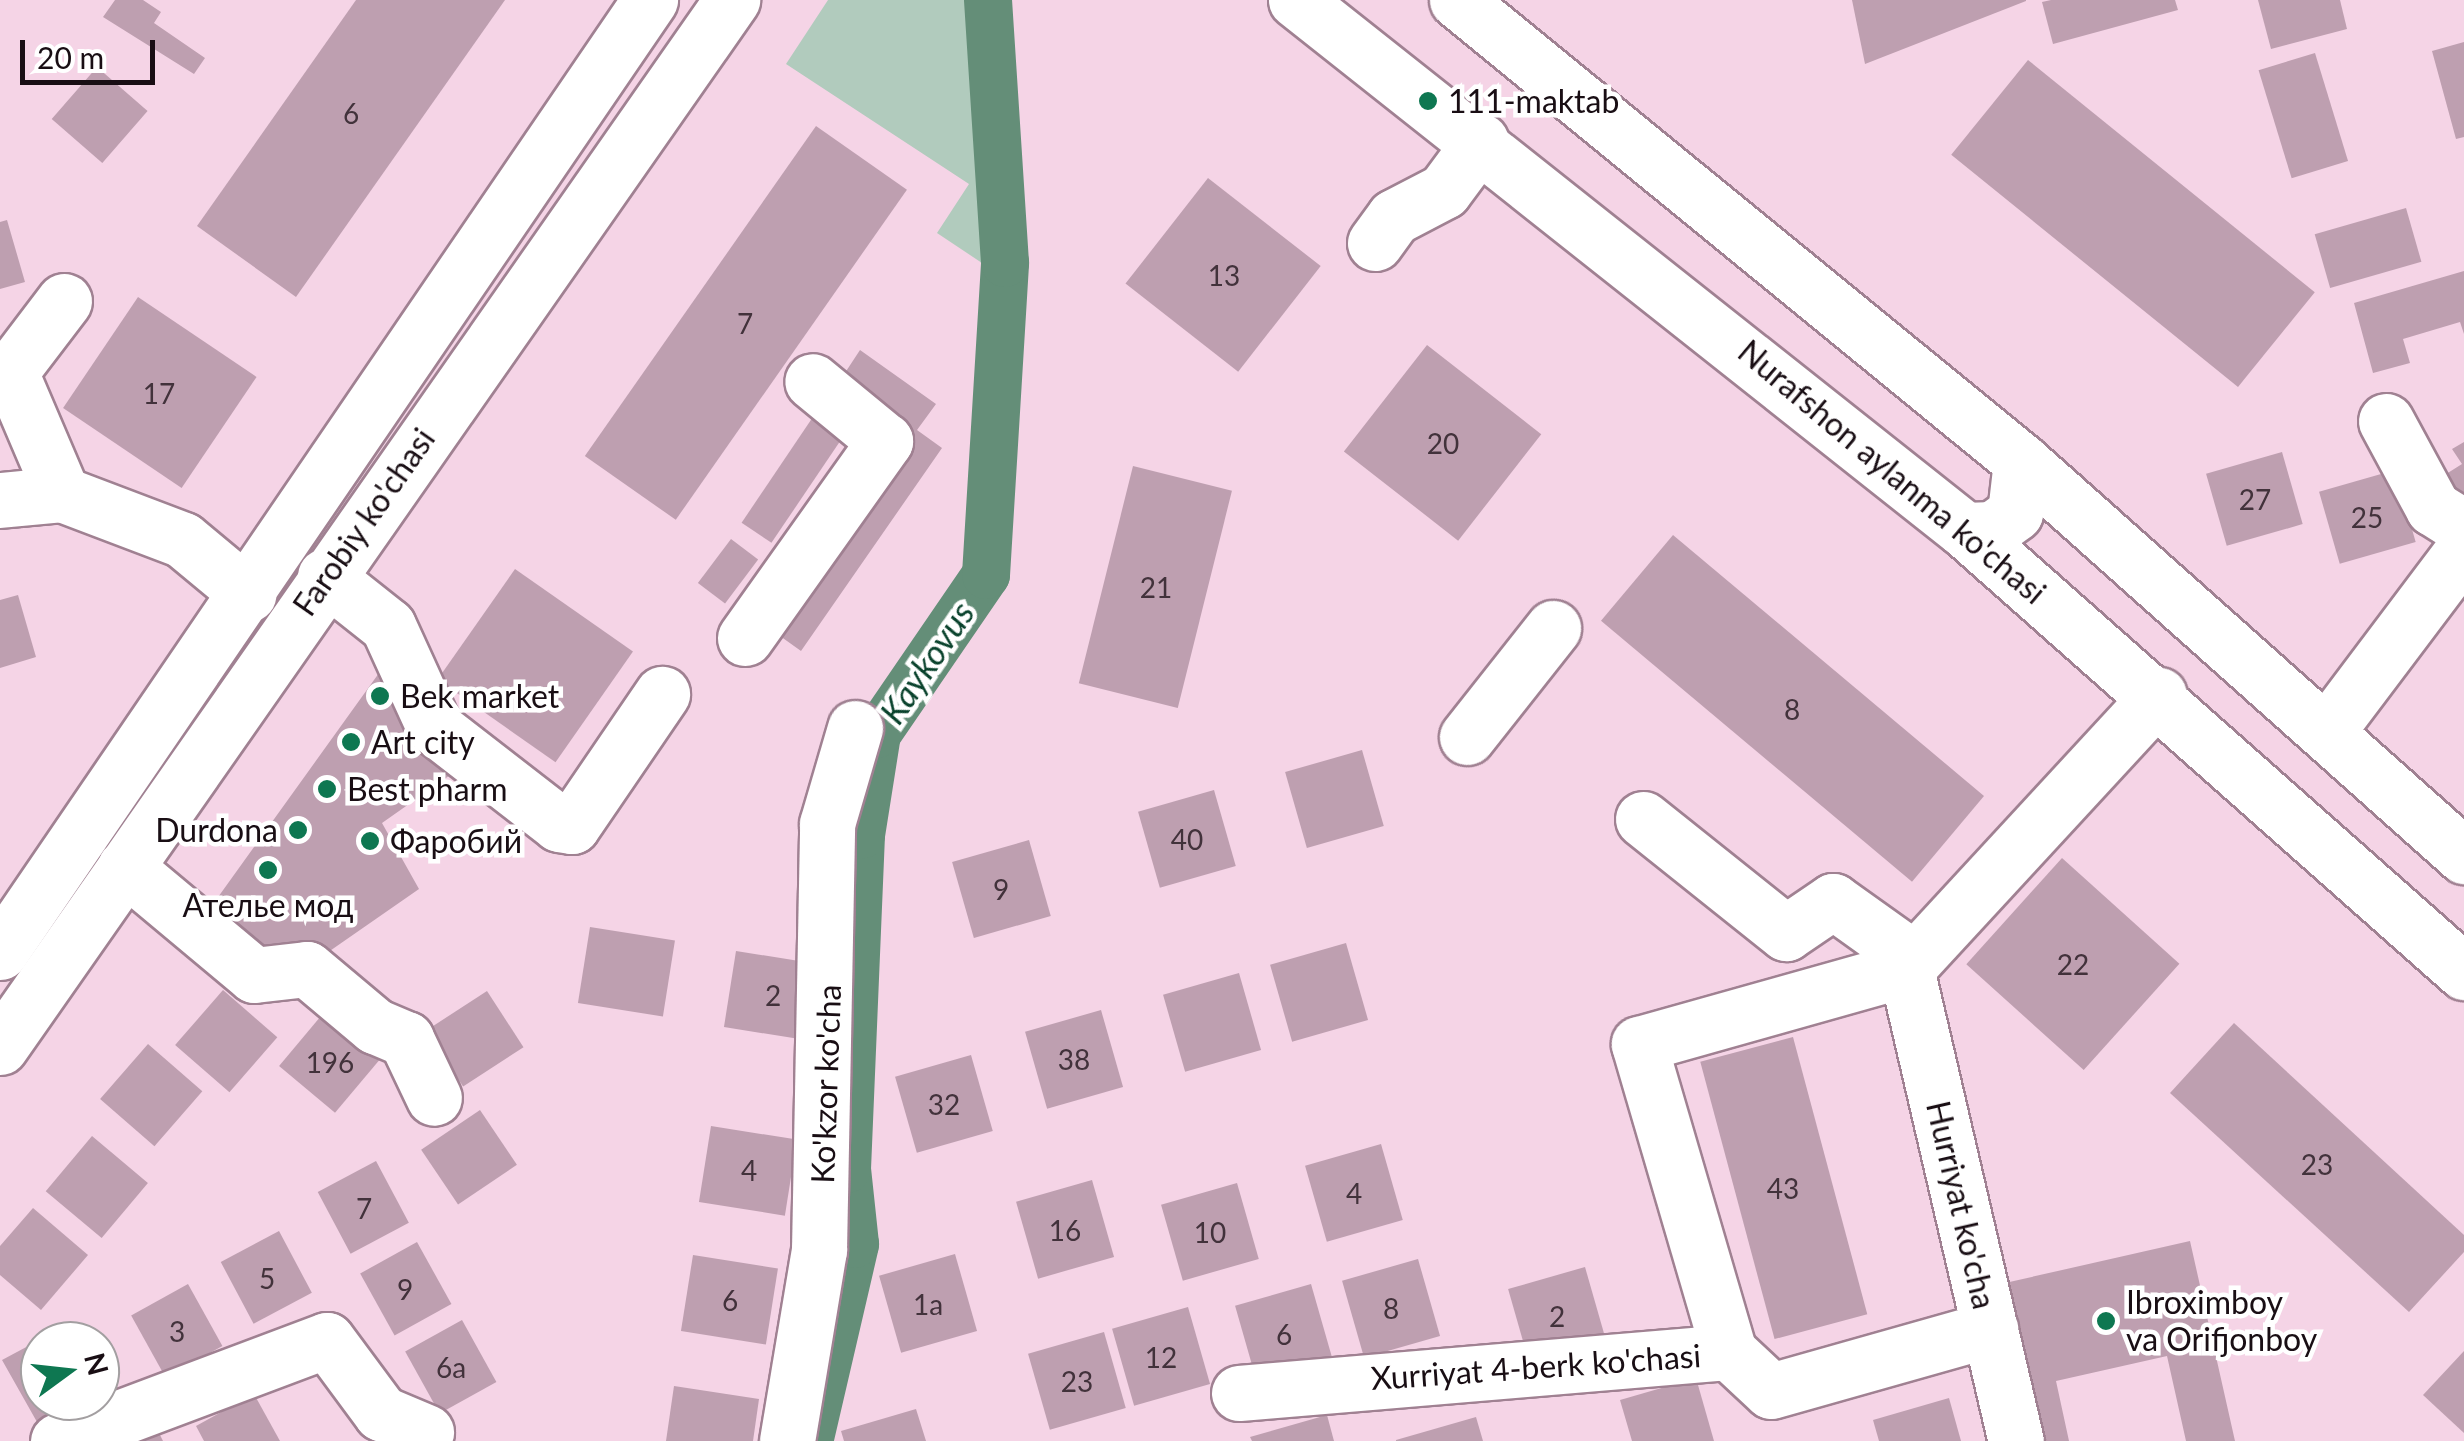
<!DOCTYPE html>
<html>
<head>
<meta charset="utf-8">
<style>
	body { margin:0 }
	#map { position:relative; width:2464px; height:1441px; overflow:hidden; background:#f5d4e6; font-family:Lato,sans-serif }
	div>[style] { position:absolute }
	.green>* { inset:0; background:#b1cbbd }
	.canal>* { height:48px; margin:-24px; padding:0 24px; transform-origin:24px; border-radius:24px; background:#648e78 }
	.building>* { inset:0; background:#be9fb0; transform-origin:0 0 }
	.roads { filter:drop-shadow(2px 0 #a08192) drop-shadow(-2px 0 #a08192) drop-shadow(0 2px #a08192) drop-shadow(0 -2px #a08192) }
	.minor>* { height:55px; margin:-27.5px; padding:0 27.5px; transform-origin:27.5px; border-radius:27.5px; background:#fff }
	.major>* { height:55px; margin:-27.5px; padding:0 27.5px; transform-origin:27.5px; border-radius:27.5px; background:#fff }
	.dots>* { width:28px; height:28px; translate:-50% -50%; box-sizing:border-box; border:5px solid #fff; border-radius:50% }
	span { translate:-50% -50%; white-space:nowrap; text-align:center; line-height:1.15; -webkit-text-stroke:9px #fff; paint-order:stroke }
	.number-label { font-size:28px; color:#42323b }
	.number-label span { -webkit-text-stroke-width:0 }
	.poi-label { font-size:32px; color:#190e14 }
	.left { translate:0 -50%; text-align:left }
	.right { translate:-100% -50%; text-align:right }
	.street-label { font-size:32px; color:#190e14 }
	.water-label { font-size:35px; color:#09422c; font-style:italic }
	.north { position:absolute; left:20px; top:1321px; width:100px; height:100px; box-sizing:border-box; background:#fff; border:2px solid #a39fa1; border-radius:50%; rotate:75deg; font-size:28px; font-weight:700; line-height:40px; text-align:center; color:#190e14 }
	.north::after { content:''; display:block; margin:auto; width:35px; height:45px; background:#0e7751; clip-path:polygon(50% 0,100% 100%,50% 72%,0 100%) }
	.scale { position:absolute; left:20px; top:40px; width:135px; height:45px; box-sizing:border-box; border:5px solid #190e14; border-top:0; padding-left:12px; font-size:30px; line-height:35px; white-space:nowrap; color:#190e14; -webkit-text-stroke:8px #fff; paint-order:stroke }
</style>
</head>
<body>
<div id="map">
	<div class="green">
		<div style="clip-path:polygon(828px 0,970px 0,985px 265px,937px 233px,969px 184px,786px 64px)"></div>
	</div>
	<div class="canal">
		<div style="left:810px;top:1438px;width:199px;rotate:-76.9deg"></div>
		<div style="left:855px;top:1244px;width:75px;rotate:-96.1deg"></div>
		<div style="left:847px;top:1169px;width:334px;rotate:-87.6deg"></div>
		<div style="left:861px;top:835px;width:102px;rotate:-81deg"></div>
		<div style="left:877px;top:734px;width:193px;rotate:-55.6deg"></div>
		<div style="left:986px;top:575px;width:313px;rotate:-86.5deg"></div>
		<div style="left:1005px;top:263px;width:264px;rotate:-93.7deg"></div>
	</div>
	<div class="building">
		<div style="clip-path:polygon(115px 0,143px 0,161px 12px,154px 23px,205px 58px,194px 74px,103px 17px)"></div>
		<div style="clip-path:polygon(356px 0,505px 0,296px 297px,197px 226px)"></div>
		<div style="clip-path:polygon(1852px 0,2026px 0,2026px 1px,1865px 64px)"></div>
		<div style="clip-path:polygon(2051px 0,2175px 0,2178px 10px,2053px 44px,2042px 2px)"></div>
		<div style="clip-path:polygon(2258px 0,2340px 0,2347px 29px,2271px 49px)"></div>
		<div style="clip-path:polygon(2464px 42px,2464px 137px,2456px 139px,2432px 51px)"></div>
		<div style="left:2315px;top:53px;width:113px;height:59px;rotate:73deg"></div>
		<div style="left:2028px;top:60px;width:369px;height:122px;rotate:39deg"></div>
		<div style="left:97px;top:67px;width:67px;height:69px;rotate:41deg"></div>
		<div style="left:816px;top:126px;width:111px;height:403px;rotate:35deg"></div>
		<div style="left:1208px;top:178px;width:143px;height:134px;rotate:38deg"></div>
		<div style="left:2406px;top:208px;width:56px;height:95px;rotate:74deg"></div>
		<div style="clip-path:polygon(7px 220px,25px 282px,0 289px,0 222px)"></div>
		<div style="clip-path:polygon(2464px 271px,2464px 334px,2460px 322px,2403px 339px,2410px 363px,2373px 373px,2354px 303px)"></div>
		<div style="left:138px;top:297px;width:143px;height:134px;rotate:34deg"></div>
		<div style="left:1427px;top:345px;width:145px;height:135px;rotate:38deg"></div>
		<div style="clip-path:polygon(860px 350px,936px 404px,917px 430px,942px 448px,801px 651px,773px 631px,911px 433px,839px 382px)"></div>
		<div style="left:821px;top:405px;width:36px;height:142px;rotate:34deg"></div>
		<div style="clip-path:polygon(2464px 442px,2464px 495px,2424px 488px,2462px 464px,2452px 449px)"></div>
		<div style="left:2282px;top:452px;width:75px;height:79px;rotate:74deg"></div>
		<div style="left:1133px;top:466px;width:102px;height:224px;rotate:14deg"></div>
		<div style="left:2395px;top:470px;width:75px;height:79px;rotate:74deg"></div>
		<div style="left:1673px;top:535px;width:406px;height:112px;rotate:40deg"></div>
		<div style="left:731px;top:539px;width:34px;height:55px;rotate:37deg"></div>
		<div style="left:515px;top:569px;width:144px;height:135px;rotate:35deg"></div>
		<div style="clip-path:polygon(18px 595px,36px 657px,0 668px,0 600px)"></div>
		<div style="clip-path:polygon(379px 673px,453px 773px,382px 823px,419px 889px,324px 955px,254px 965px,198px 925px)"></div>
		<div style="left:1362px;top:750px;width:79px;height:80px;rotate:74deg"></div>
		<div style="left:1214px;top:790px;width:79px;height:79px;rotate:74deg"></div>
		<div style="left:1029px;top:840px;width:79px;height:80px;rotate:74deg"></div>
		<div style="left:2062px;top:858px;width:158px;height:143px;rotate:42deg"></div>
		<div style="left:590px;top:927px;width:86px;height:77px;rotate:9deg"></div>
		<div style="left:1346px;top:943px;width:80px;height:79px;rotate:74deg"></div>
		<div style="left:736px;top:951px;width:86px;height:77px;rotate:9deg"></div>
		<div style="left:1239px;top:973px;width:80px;height:79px;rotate:74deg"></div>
		<div style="left:223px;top:990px;width:72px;height:73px;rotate:41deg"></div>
		<div style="left:487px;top:991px;width:67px;height:72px;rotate:57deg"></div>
		<div style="left:326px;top:1010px;width:73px;height:73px;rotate:40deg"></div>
		<div style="left:1101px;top:1010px;width:80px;height:79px;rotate:74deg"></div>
		<div style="clip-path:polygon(2234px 1023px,2464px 1235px,2464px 1252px,2409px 1312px,2170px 1093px)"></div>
		<div style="left:1793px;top:1037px;width:287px;height:96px;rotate:75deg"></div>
		<div style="left:148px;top:1044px;width:72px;height:73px;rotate:41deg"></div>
		<div style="left:971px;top:1055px;width:79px;height:79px;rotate:74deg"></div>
		<div style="left:480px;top:1110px;width:66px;height:71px;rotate:56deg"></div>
		<div style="left:711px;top:1126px;width:87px;height:77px;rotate:9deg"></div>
		<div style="left:92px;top:1136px;width:73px;height:72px;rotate:40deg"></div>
		<div style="left:1381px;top:1144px;width:79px;height:79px;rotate:74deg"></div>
		<div style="left:376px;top:1161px;width:70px;height:66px;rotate:62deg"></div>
		<div style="left:1092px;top:1180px;width:80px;height:79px;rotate:74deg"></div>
		<div style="left:1237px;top:1183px;width:79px;height:79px;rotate:74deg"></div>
		<div style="clip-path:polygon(33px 1208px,88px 1255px,41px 1310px,0 1275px,0 1246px)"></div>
		<div style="left:279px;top:1231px;width:70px;height:66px;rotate:62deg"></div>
		<div style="clip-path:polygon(2190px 1241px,2235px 1441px,2186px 1441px,2167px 1356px,2056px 1381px,2069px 1441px,2031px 1441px,1996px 1285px)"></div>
		<div style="left:417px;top:1242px;width:71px;height:65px;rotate:61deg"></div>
		<div style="left:955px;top:1254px;width:80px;height:79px;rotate:74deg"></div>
		<div style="left:693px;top:1255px;width:86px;height:77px;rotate:9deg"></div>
		<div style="left:1418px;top:1259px;width:80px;height:79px;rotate:74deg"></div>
		<div style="left:1585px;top:1267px;width:79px;height:80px;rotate:74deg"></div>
		<div style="left:188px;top:1284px;width:71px;height:65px;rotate:61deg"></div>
		<div style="left:1311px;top:1284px;width:80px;height:79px;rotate:74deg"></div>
		<div style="left:1188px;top:1307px;width:80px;height:79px;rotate:74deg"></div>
		<div style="left:462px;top:1320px;width:71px;height:65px;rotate:61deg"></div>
		<div style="clip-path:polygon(60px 1329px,67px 1341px,40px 1341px,40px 1401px,75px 1401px,37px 1422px,2px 1360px)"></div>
		<div style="left:1104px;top:1332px;width:79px;height:79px;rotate:74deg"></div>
		<div style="clip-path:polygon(2464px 1351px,2464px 1433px,2423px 1395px)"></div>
		<div style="clip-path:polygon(1696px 1378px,1714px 1441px,1632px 1441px,1620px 1400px)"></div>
		<div style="clip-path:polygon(674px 1386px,759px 1399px,753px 1441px,666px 1441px)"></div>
		<div style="clip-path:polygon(254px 1394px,280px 1441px,204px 1441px,196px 1426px)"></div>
		<div style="clip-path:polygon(1949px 1398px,1961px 1441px,1879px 1441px,1873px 1420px)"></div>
		<div style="clip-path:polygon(916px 1409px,926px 1441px,844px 1441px,841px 1431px)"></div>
		<div style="clip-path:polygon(1327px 1415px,1334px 1441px,1252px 1441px,1250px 1437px)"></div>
		<div style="clip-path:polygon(1476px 1417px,1483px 1441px,1396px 1441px,1396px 1440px)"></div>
		<div style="clip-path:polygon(153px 1421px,163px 1441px,117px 1441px)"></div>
	</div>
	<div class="roads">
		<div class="minor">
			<div style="left:1375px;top:243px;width:32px;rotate:-54deg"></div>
			<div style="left:1394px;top:217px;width:56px;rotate:-27.5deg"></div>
			<div style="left:1444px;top:191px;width:62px;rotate:-53.5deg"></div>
			<div style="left:64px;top:301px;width:89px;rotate:127.3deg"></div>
			<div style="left:10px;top:372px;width:133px;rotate:66.9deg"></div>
			<div style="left:62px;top:494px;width:129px;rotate:20.8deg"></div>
			<div style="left:183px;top:540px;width:85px;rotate:39.7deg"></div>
			<div style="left:2386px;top:421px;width:99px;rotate:61.6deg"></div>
			<div style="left:2433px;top:508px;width:36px;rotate:32deg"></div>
			<div style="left:0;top:500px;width:62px;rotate:-5.5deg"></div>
			<div style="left:325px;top:576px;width:80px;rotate:38.4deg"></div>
			<div style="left:388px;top:626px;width:111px;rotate:65.5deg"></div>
			<div style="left:434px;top:727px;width:158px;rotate:37.8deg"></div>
			<div style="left:559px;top:824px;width:13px;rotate:9deg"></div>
			<div style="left:572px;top:826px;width:160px;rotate:-55.7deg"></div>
			<div style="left:745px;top:638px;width:242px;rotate:-54.6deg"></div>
			<div style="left:885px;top:441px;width:94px;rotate:-140.6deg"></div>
			<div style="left:2327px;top:731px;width:228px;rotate:-53deg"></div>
			<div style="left:1467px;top:737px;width:139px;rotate:-51.7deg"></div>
			<div style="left:1643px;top:819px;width:183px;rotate:38.6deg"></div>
			<div style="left:1786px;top:933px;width:57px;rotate:-34.2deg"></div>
			<div style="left:1833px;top:901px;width:100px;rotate:35.6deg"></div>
			<div style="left:125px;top:867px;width:168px;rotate:39.9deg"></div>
			<div style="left:254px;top:975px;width:53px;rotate:-6.5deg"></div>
			<div style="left:307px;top:969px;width:89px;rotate:40deg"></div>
			<div style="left:375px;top:1026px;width:34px;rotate:23deg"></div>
			<div style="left:406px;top:1039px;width:65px;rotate:64.6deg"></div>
			<div style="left:1906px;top:969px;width:485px;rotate:76.9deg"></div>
			<div style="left:1906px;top:969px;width:373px;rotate:-47.3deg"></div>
			<div style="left:1729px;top:1352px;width:321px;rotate:-106.3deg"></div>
			<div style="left:1639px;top:1044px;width:277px;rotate:-15.7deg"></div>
			<div style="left:1239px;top:1393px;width:492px;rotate:-4.8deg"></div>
			<div style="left:1729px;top:1352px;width:57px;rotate:42.9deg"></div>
			<div style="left:1771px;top:1391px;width:228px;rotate:-15.8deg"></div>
			<div style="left:58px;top:1441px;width:287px;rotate:-20.6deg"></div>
			<div style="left:327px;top:1340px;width:91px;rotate:53.5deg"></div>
			<div style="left:381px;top:1413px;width:49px;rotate:22.9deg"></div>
			<div style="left:787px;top:1441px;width:194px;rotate:-80.5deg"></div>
			<div style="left:819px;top:1250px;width:426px;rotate:-88.9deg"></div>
			<div style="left:827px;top:824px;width:100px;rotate:-73.7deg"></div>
		</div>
		<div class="major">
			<div style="left:1296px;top:0;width:853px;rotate:38.39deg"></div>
			<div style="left:1965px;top:530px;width:667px;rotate:41.53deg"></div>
			<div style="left:1457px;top:0;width:728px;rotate:39.26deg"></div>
			<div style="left:2021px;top:461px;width:594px;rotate:41.72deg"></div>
			<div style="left:1965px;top:530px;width:28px;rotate:-2deg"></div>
			<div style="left:1993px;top:529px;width:27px;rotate:-36deg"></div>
			<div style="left:2015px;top:513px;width:52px;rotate:-83.4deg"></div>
			<div style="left:0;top:952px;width:1153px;rotate:-55.68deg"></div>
			<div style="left:0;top:1047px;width:1278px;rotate:-55.04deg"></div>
		</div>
	</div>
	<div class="dots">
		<div style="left:1428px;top:101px;background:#0e7751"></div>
		<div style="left:380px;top:696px;background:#0e7751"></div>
		<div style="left:351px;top:742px;background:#0e7751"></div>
		<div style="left:327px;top:789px;background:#0e7751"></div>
		<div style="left:298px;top:830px;background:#0e7751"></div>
		<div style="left:370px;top:841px;background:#0e7751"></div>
		<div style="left:268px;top:870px;background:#0e7751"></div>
		<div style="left:2106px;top:1321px;background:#0e7751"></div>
	</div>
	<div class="number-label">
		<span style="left:351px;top:113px">6</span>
		<span style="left:1224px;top:275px">13</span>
		<span style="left:745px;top:323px">7</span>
		<span style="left:159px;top:393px">17</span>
		<span style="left:1443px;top:443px">20</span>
		<span style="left:2255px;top:499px">27</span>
		<span style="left:2367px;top:517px">25</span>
		<span style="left:1156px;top:587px">21</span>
		<span style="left:1792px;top:709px">8</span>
		<span style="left:1187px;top:839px">40</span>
		<span style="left:1001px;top:889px">9</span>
		<span style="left:2073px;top:964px">22</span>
		<span style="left:773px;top:995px">2</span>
		<span style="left:1074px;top:1059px">38</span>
		<span style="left:330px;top:1062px">196</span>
		<span style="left:944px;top:1104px">32</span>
		<span style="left:2317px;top:1164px">23</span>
		<span style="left:749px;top:1170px">4</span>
		<span style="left:1783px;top:1188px">43</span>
		<span style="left:1354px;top:1193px">4</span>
		<span style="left:364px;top:1208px">7</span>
		<span style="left:1065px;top:1230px">16</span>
		<span style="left:1210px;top:1232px">10</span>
		<span style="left:267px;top:1278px">5</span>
		<span style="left:405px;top:1289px">9</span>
		<span style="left:730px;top:1300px">6</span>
		<span style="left:928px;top:1304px">1а</span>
		<span style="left:1391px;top:1308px">8</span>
		<span style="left:1557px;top:1316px">2</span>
		<span style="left:177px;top:1331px">3</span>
		<span style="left:1284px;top:1334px">6</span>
		<span style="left:1161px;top:1357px">12</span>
		<span style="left:451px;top:1367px">6a</span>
		<span style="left:1077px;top:1381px">23</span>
	</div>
	<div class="poi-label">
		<span class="left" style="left:1448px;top:101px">111-maktab</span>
		<span class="left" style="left:400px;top:696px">Bek market</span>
		<span class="left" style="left:371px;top:742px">Art city</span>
		<span class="left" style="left:347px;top:789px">Best pharm</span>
		<span class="right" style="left:278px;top:830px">Durdona</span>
		<span class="left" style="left:390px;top:841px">Фаробий</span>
		<span style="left:268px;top:905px">Ателье мод</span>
		<span class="left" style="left:2126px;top:1321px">Ibroximboy<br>va Orifjonboy</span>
	</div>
	<div class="street-label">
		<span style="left:1892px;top:472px;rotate:40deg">Nurafshon aylanma ko'chasi</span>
		<span style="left:364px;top:522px;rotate:-55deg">Farobiy ko'chasi</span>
		<span style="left:826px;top:1084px;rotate:-88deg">Ko'kzor ko'cha</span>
		<span style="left:1961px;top:1205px;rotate:77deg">Hurriyat ko'cha</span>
		<span style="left:1536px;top:1367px;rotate:-4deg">Xurriyat 4-berk ko'chasi</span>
	</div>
	<div class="water-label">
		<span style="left:926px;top:662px;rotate:-56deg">Kaykovus</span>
	</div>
	<div class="north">N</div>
	<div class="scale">20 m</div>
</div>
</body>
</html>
